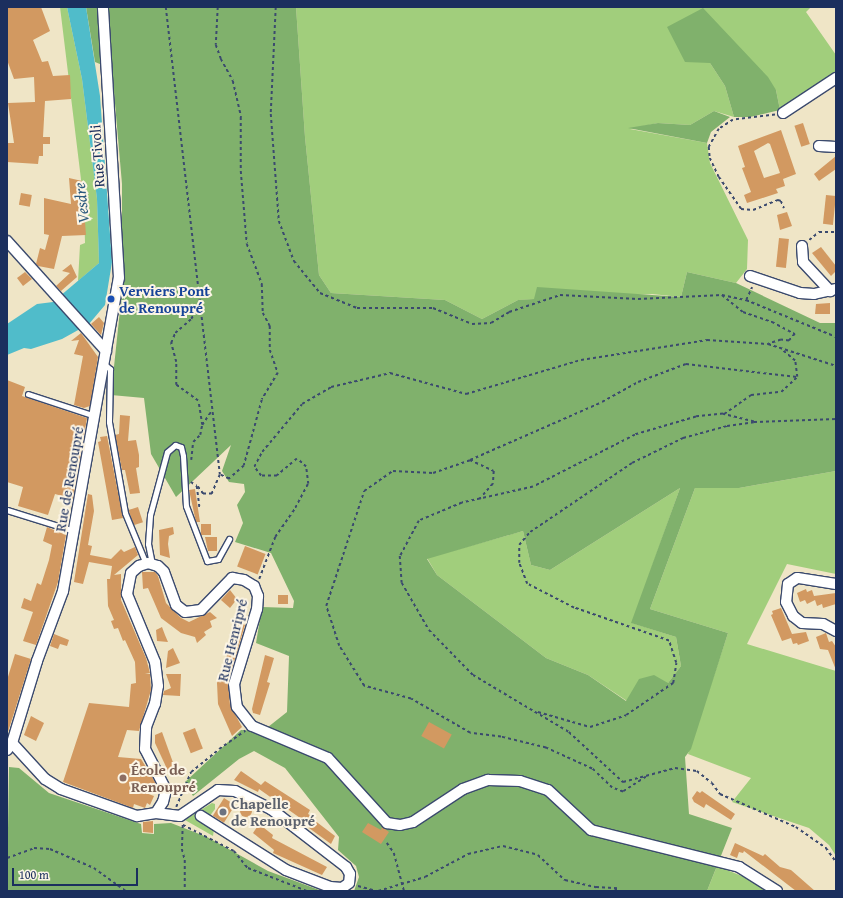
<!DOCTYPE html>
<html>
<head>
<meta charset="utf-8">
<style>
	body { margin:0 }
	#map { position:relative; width:843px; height:898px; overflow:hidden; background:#efe5c6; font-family:"Gentium Book Plus",serif }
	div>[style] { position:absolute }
	.green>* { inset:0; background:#a1ce7c }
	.forest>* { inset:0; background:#80b16c }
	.water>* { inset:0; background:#50bcca }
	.building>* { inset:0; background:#d29961; transform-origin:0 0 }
	.round { border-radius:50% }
	.path>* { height:1.5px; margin-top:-0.75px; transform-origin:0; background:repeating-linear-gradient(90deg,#3b4a6e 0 3px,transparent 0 6px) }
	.roads { filter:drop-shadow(1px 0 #3b4a6e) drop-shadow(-1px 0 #3b4a6e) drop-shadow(0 1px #3b4a6e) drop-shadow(0 -1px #3b4a6e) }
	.service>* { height:5px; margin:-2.5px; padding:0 2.5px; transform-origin:2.5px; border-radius:2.5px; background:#fff }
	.minor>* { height:10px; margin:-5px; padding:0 5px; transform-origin:5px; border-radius:5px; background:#fff }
	.dots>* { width:11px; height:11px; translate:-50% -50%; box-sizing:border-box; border:2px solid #fcf5e5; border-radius:50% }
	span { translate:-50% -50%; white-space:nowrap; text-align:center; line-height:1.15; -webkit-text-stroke:4px #fcf5e5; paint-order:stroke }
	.street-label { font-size:15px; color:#1b2f5e }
	.transit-label { font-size:15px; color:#164399; font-weight:700 }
	.left { translate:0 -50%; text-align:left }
	.education-label { font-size:15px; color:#785e54; font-weight:700 }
	.worship-label { font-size:15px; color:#5b616d; font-weight:700 }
	.water-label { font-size:16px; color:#2b597e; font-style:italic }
	.frame { position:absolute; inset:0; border:8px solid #1b2f5e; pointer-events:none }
	.scale { position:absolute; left:12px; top:868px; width:126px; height:18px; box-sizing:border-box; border:2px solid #1b2f5e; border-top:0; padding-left:5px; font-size:12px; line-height:14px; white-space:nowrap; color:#1b2f5e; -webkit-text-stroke:3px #fcf5e5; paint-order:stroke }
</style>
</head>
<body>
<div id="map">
	<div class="green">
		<div style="clip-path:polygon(60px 7px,67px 7px,82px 79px,97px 199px,99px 263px,78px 281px,80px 245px,85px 243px,84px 204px)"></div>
		<div style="clip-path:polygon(296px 7px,811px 7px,806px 12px,836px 55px,836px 75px,787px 108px,780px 110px,776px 90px,710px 63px,725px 86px,734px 117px,714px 111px,690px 125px,658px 123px,630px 129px,707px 143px,710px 163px,748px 240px,747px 269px,736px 283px,687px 272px,681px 297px,652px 294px,518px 300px,482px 319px,445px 300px,331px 293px,319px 275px,305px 137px)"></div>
		<div style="clip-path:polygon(836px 471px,836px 574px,787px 564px,747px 644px,836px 671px,836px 856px,829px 845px,809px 828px,732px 802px,751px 778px,688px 754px,728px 633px,650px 609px,695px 488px,739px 488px)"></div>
		<div style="clip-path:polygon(680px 488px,632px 623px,676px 637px,681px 666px,668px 683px,627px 701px,588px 675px,546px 658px,437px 575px,427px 558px,523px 531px,531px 565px,550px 570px)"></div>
		<div style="clip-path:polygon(212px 803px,215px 804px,215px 809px,209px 817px,214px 829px,213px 836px,185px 820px)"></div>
		<div style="clip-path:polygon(717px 866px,754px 881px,767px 891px,707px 891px)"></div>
	</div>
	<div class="forest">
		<div style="clip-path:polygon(evenodd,86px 7px,296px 7px,305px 137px,319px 275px,331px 293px,445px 300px,482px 319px,518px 300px,534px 299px,537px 287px,681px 297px,687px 272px,736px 283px,820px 323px,836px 323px,836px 471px,739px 488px,695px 488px,650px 609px,728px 633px,691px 749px,685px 757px,689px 814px,732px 828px,707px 891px,354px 891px,359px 877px,356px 866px,338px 850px,339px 837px,285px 768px,254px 751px,239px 759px,193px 796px,185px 782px,241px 730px,263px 731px,287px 712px,289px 656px,256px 643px,262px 607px,293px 608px,294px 601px,271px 553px,235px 542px,243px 523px,237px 505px,245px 492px,244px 484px,229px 482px,222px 471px,231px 445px,176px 497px,151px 454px,144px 398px,111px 395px,122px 291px,122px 184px,112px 69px,95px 62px,86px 7px,680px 488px,631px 623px,676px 637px,681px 666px,668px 683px,654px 675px,639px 679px,626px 701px,588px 675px,546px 658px,437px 575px,427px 559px,523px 531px,531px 565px,550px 570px,680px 488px)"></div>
		<div style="clip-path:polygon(703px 8px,768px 77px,776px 90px,780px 110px,750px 117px,734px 117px,725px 86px,710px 63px,685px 62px,667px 27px)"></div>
		<div style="clip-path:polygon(714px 111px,730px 117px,711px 132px,707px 143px,628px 128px,658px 123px,690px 125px)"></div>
		<div style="clip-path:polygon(9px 767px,19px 768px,49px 793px,141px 824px,142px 833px,154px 834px,154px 824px,171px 823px,207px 837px,268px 871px,322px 891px,7px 891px)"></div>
	</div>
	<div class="water">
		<div style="clip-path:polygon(67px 7px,86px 7px,100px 96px,112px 262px,105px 305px,89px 324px,62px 339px,31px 349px,24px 348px,7px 355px,7px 324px,37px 304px,53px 302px,99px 263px,97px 199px,82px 79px)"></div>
	</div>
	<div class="building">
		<div style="clip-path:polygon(7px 7px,41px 7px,50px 31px,33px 40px,42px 62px,48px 61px,53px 76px,70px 75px,71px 99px,45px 101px,43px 137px,50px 137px,50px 144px,43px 144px,43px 156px,39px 156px,38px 164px,7px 162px,7px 143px,14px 143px,8px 103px,35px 102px,34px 77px,14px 79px,7px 60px)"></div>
		<div style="left:803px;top:123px;width:22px;height:9px;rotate:72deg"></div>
		<div style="clip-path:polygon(evenodd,781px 130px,796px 174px,783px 179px,785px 186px,776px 189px,778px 193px,747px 203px,744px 195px,751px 192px,742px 168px,745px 167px,738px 146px,781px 130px,768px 143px,770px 144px,780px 173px,764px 178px,754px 151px,768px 143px)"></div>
		<div style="clip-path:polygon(836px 156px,836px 169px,819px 181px,814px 174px)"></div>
		<div style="clip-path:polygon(69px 178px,82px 181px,86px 235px,62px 236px,54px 269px,38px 266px,36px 264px,40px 248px,45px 250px,49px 235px,44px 234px,44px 198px,71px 204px)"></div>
		<div style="left:21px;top:193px;width:11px;height:12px;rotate:10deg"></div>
		<div style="left:826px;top:195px;width:10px;height:29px;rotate:6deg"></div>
		<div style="clip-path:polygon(787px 212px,792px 226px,780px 230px,777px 215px)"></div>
		<div style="left:779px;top:238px;width:10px;height:29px;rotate:6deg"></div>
		<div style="clip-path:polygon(821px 247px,836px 266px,836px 271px,831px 276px,812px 253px)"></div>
		<div style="clip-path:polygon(71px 264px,77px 277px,61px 291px,56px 286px,70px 273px,62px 271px)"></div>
		<div style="clip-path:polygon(25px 272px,32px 279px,23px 286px,17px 278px)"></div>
		<div style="clip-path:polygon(830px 303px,830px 314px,815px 314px,816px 304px)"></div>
		<div style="clip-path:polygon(99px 317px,104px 323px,101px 335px,91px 324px)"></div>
		<div style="clip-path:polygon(81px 333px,98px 357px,90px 406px,84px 408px,74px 405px,83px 356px,74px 354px,79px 340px,71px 341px)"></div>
		<div style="clip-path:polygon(7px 380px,25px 387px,22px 396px,87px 418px,73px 499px,55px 494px,48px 515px,18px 506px,23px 487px,7px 482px)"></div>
		<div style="clip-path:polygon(120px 415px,130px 416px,128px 441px,136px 440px,139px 455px,139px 467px,136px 468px,140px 493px,130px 494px,125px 470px,122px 470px,115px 435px,119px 434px)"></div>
		<div style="clip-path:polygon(107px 436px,123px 518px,112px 520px,98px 442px,101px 441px,100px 437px)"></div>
		<div style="clip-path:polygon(195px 489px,200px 522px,196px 522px,189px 490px)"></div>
		<div style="clip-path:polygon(88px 494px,92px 495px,94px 511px,88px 545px,92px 546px,90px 555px,111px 559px,121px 549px,124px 552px,135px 547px,138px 555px,114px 575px,121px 574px,121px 600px,146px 658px,150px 673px,145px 674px,150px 674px,151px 690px,139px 731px,127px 730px,118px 757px,141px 759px,151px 775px,156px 784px,143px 792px,154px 796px,150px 805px,147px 803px,145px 808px,134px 804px,133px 808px,63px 782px,89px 703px,129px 707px,131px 684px,136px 683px,135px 662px,125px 640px,123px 641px,118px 628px,114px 629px,111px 621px,114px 620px,108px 606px,107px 579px,110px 579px,112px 566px,89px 562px,83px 584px,74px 582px)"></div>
		<div style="left:138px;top:507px;width:16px;height:10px;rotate:72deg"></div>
		<div style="left:201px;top:524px;width:10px;height:11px"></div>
		<div style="clip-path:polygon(47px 527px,66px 535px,58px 582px,36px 645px,23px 641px,33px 612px,21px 608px,24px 598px,31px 601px,37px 583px,41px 585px,49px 560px,52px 545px,43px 541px)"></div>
		<div style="clip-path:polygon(173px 527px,174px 534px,169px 536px,168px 544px,170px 558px,160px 555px,159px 530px)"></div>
		<div style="clip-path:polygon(205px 537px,217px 537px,217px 551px,208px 551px)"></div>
		<div style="left:245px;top:546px;width:22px;height:22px;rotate:21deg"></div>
		<div style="clip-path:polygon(142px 572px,155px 572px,158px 576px,166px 603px,181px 618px,189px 622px,210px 612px,217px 618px,210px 621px,212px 627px,204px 632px,206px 635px,197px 643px,195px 637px,181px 633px,161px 618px,148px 588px,143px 589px)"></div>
		<div style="clip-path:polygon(806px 589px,807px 592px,812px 590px,814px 596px,836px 593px,836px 604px,823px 608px,822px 604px,817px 606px,815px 600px,807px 604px,805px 600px,800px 602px,797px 593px)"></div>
		<div style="clip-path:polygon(230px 590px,237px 599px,230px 608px,221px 600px)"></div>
		<div style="left:278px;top:595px;width:10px;height:9px"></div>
		<div style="clip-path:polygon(781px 608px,792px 634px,806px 632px,809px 641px,798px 645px,797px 643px,793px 644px,791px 638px,782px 641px,771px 615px,773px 614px,772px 611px)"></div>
		<div style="clip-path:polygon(235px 621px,245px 625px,228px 682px,230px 705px,242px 727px,232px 736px,218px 704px,217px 683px,236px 630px,232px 629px)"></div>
		<div style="clip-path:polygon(162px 627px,165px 635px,168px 642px,157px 641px,156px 630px)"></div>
		<div style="clip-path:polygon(826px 633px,829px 642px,832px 641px,836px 647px,836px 670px,828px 650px,820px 649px,816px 637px)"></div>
		<div style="clip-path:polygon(54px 634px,69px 640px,67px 646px,60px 644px,58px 649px,50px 646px)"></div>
		<div style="clip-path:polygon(173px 648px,180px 663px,166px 668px,168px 651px)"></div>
		<div style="clip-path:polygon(15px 654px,31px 659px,8px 732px,7px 680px)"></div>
		<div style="clip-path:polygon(265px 655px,274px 658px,267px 682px,270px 683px,260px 715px,253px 713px,252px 709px)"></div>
		<div style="clip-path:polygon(166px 674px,181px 674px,180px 696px,163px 695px,164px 691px,171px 688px)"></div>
		<div style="clip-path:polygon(31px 716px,44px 723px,36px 741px,24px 735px)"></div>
		<div style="left:429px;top:722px;width:26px;height:16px;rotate:29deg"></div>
		<div style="left:195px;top:728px;width:22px;height:13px;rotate:69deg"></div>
		<div style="clip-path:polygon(162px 732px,175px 768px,168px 771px,155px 743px,155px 735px)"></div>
		<div style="clip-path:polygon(241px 771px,261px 785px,265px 781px,310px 810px,308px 814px,315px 818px,314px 820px,335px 836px,331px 844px,309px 828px,310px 826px,303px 820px,259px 789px,258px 792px,234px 780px)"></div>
		<div style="clip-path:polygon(697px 791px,700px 793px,702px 791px,735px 814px,731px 820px,706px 804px,704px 808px,694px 802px,692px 798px)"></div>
		<div style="left:224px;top:798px;width:13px;height:21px;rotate:32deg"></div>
		<div class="round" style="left:240px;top:805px;width:12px;height:12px"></div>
		<div style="clip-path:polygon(153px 821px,153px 833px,143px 832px,143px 822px)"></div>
		<div style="clip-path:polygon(368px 823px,381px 830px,382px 827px,389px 832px,381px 844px,362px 832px)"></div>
		<div style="clip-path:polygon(259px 824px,273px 835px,272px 838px,327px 867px,322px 875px,273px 853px,274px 850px,253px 833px)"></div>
		<div style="clip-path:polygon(735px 843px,763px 856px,765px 854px,780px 867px,791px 870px,815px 891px,796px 891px,744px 851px,743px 853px,739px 852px,737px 858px,730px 855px)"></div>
	</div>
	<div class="path">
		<div style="left:166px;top:7px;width:471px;rotate:83.4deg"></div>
		<div style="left:220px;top:475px;width:21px;rotate:113deg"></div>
		<div style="left:212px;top:494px;width:9px;rotate:180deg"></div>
		<div style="left:203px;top:494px;width:10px;rotate:-127deg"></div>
		<div style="left:218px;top:7px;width:38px;rotate:93deg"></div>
		<div style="left:216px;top:45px;width:15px;rotate:70deg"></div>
		<div style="left:221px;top:59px;width:25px;rotate:61deg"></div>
		<div style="left:233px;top:81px;width:37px;rotate:77deg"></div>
		<div style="left:241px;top:117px;width:54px;rotate:90deg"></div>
		<div style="left:241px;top:171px;width:73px;rotate:85.3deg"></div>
		<div style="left:247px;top:244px;width:43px;rotate:69.4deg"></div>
		<div style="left:262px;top:284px;width:29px;rotate:88deg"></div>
		<div style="left:263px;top:313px;width:15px;rotate:62deg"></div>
		<div style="left:270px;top:326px;width:24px;rotate:90deg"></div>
		<div style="left:270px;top:350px;width:24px;rotate:71deg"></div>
		<div style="left:278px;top:373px;width:31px;rotate:121deg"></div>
		<div style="left:262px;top:400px;width:68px;rotate:105.3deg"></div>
		<div style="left:244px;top:466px;width:20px;rotate:139deg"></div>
		<div style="left:229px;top:479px;width:10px;rotate:-156deg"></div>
		<div style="left:276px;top:7px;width:107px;rotate:92.7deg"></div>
		<div style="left:271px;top:114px;width:107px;rotate:85.7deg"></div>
		<div style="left:279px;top:221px;width:43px;rotate:69.4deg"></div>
		<div style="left:294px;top:261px;width:41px;rotate:50.9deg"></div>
		<div style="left:320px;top:293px;width:40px;rotate:22deg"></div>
		<div style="left:357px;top:308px;width:76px"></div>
		<div style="left:433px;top:308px;width:42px;rotate:22.3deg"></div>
		<div style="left:472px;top:324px;width:19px;rotate:-3deg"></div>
		<div style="left:491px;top:323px;width:21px;rotate:-31deg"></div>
		<div style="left:509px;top:312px;width:54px;rotate:-18.4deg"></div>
		<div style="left:560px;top:295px;width:78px;rotate:2.9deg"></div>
		<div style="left:638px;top:299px;width:84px;rotate:-2.7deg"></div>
		<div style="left:722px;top:295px;width:25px;rotate:12deg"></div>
		<div style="left:746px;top:300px;width:97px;rotate:22.3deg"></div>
		<div style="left:775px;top:115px;width:42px;rotate:173.2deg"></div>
		<div style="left:733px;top:120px;width:17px;rotate:147deg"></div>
		<div style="left:719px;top:129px;width:21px;rotate:119deg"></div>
		<div style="left:709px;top:147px;width:11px;rotate:85deg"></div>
		<div style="left:710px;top:158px;width:21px;rotate:65deg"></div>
		<div style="left:719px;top:177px;width:39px;rotate:55deg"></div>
		<div style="left:741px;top:209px;width:12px;rotate:5deg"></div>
		<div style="left:753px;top:210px;width:27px;rotate:-22deg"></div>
		<div style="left:778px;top:200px;width:3px;rotate:18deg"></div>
		<div style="left:781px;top:201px;width:8px;rotate:67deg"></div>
		<div style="left:809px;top:240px;width:13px;rotate:-39deg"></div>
		<div style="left:819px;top:232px;width:17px"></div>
		<div style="left:722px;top:295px;width:27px;rotate:39deg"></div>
		<div style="left:743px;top:312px;width:31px;rotate:19deg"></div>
		<div style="left:772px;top:322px;width:26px;rotate:28deg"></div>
		<div style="left:795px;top:334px;width:9px;rotate:131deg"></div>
		<div style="left:789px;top:341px;width:8px;rotate:-173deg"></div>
		<div style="left:781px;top:340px;width:13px;rotate:162deg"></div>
		<div style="left:746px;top:300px;width:14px;rotate:-65deg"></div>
		<div style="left:724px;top:414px;width:33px;rotate:-35deg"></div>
		<div style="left:751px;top:395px;width:30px;rotate:-6deg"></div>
		<div style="left:781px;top:392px;width:22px;rotate:-43deg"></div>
		<div style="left:797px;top:377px;width:16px;rotate:-97deg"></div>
		<div style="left:795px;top:361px;width:16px;rotate:-140deg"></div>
		<div style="left:754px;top:422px;width:32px;rotate:-166deg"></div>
		<div style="left:723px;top:414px;width:27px;rotate:174deg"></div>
		<div style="left:696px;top:417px;width:64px;rotate:163.6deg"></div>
		<div style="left:635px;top:435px;width:114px;rotate:153deg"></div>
		<div style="left:533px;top:487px;width:73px;rotate:167.3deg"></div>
		<div style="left:462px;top:503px;width:47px;rotate:157.3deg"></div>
		<div style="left:419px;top:521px;width:40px;rotate:118deg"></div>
		<div style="left:400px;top:556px;width:27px;rotate:86deg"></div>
		<div style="left:402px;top:583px;width:54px;rotate:60.1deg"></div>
		<div style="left:429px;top:630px;width:63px;rotate:45.6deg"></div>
		<div style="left:473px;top:675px;width:112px;rotate:30.7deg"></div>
		<div style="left:569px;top:732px;width:74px;rotate:42.8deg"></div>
		<div style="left:623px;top:782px;width:54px;rotate:-15.1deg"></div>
		<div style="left:675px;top:768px;width:22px;rotate:8deg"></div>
		<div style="left:697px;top:771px;width:19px;rotate:39deg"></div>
		<div style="left:712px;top:783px;width:14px;rotate:54deg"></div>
		<div style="left:720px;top:794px;width:83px;rotate:23.5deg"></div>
		<div style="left:796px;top:827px;width:37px;rotate:35deg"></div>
		<div style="left:826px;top:848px;width:17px;rotate:54deg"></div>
		<div style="left:202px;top:425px;width:18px;rotate:-56deg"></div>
		<div style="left:191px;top:460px;width:18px;rotate:-84deg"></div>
		<div style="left:193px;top:442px;width:10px;rotate:-45deg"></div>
		<div style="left:200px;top:435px;width:10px;rotate:-79deg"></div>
		<div style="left:202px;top:425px;width:24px;rotate:-99deg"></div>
		<div style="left:198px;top:401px;width:27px;rotate:-144deg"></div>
		<div style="left:176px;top:385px;width:23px;rotate:-90deg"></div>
		<div style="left:176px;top:362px;width:20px;rotate:-105deg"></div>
		<div style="left:171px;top:343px;width:11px;rotate:-68deg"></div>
		<div style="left:175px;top:333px;width:21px;rotate:-41deg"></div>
		<div style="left:191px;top:319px;width:17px;rotate:-59deg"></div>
		<div style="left:470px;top:460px;width:26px;rotate:25deg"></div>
		<div style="left:494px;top:471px;width:13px;rotate:94deg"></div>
		<div style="left:493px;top:484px;width:20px;rotate:131deg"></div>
		<div style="left:191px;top:482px;width:7px;rotate:34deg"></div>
		<div style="left:197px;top:486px;width:23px;rotate:83deg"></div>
		<div style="left:259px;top:579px;width:45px;rotate:-69.1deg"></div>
		<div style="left:275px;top:537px;width:35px;rotate:-55deg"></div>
		<div style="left:295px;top:508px;width:27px;rotate:-62deg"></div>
		<div style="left:308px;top:484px;width:17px;rotate:-97deg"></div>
		<div style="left:306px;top:467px;width:12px;rotate:-138deg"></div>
		<div style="left:297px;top:459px;width:26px;rotate:140deg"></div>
		<div style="left:277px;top:476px;width:16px;rotate:180deg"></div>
		<div style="left:261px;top:476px;width:11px;rotate:-128deg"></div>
		<div style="left:254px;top:467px;width:17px;rotate:-62deg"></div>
		<div style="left:262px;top:452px;width:62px;rotate:-50.2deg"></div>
		<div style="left:302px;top:404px;width:34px;rotate:-30deg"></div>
		<div style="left:331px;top:387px;width:61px;rotate:-13.3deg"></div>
		<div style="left:390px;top:373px;width:79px;rotate:15.4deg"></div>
		<div style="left:466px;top:394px;width:120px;rotate:-16.5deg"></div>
		<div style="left:581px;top:360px;width:128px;rotate:-9deg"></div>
		<div style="left:707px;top:340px;width:61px;rotate:3.8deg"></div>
		<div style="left:768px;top:344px;width:71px;rotate:17.9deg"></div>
		<div style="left:538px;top:712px;width:54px;rotate:16.1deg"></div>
		<div style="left:590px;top:727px;width:38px;rotate:-18deg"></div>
		<div style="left:626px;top:715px;width:57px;rotate:-34.2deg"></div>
		<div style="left:673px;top:683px;width:20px;rotate:-81deg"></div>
		<div style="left:676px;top:663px;width:23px;rotate:-108deg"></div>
		<div style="left:669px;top:641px;width:101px;rotate:-160.8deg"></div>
		<div style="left:574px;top:608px;width:53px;rotate:-152.9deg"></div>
		<div style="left:527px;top:584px;width:22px;rotate:-111deg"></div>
		<div style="left:519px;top:563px;width:18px;rotate:-90deg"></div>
		<div style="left:519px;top:545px;width:17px;rotate:-50deg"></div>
		<div style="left:530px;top:532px;width:123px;rotate:-34.1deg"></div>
		<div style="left:632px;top:463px;width:57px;rotate:-26.1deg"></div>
		<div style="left:683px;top:438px;width:46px;rotate:-15.3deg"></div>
		<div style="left:727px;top:426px;width:27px;rotate:-8deg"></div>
		<div style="left:754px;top:422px;width:82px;rotate:-2.1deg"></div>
		<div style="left:646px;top:777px;width:27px;rotate:147deg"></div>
		<div style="left:623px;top:792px;width:12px;rotate:-160deg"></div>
		<div style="left:612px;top:788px;width:28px;rotate:-136deg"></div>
		<div style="left:592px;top:769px;width:51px;rotate:-155.5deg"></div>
		<div style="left:546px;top:748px;width:46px;rotate:-166.3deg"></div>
		<div style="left:501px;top:737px;width:31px;rotate:-173deg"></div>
		<div style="left:470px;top:733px;width:68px;rotate:-150deg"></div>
		<div style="left:411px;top:699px;width:49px;rotate:-164.5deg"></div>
		<div style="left:364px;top:686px;width:47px;rotate:-122deg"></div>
		<div style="left:339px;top:646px;width:42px;rotate:-108deg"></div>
		<div style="left:326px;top:606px;width:121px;rotate:-71.7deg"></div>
		<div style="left:364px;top:491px;width:35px;rotate:-35deg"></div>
		<div style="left:393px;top:471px;width:40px;rotate:2.9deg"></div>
		<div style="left:433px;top:473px;width:39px;rotate:-19deg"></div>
		<div style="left:470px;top:460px;width:144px;rotate:-23.7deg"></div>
		<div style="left:602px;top:402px;width:41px;rotate:-29.1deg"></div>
		<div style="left:638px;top:382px;width:51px;rotate:-20.6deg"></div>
		<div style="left:686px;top:364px;width:112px;rotate:6.7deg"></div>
		<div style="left:176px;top:807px;width:38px;rotate:-67deg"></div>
		<div style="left:191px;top:772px;width:36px;rotate:-39deg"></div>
		<div style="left:219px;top:749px;width:32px;rotate:-35deg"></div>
		<div style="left:183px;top:825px;width:57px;rotate:27deg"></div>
		<div style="left:234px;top:851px;width:22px;rotate:51deg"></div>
		<div style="left:248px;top:868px;width:63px;rotate:21.3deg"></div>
		<div style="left:183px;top:825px;width:24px;rotate:92deg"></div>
		<div style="left:182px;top:849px;width:11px;rotate:75deg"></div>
		<div style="left:185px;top:860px;width:31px;rotate:90deg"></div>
		<div style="left:387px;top:843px;width:12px;rotate:55deg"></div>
		<div style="left:394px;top:853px;width:39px;rotate:75deg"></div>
		<div style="left:7px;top:858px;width:29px;rotate:-20deg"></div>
		<div style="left:34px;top:848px;width:16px;rotate:4deg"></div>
		<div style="left:50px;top:849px;width:48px;rotate:23.4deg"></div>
		<div style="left:94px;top:868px;width:39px;rotate:36deg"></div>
		<div style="left:358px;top:886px;width:20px;rotate:15deg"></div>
		<div style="left:378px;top:891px;width:49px;rotate:-16.6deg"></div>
		<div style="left:425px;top:877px;width:49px;rotate:-28.1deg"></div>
		<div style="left:468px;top:854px;width:36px;rotate:-13deg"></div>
		<div style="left:503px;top:846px;width:36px;rotate:14deg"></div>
		<div style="left:538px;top:855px;width:37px;rotate:43deg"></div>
		<div style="left:565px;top:880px;width:32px;rotate:13deg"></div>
		<div style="left:596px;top:887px;width:22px;rotate:3deg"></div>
		<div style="left:614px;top:891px;width:5px;rotate:-37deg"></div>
	</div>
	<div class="roads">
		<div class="service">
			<div style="left:104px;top:364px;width:8px;rotate:40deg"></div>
			<div style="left:110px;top:369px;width:53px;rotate:91.1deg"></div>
			<div style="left:109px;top:422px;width:92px;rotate:80deg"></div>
			<div style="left:125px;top:513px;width:55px;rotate:67.6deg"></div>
			<div style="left:28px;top:394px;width:71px;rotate:18.2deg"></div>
			<div style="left:7px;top:510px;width:70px;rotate:17.4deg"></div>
			<div style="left:152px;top:564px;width:20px;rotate:-101deg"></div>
			<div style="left:148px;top:544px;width:29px;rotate:-86deg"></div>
			<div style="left:150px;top:515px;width:65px;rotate:-74.9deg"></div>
			<div style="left:167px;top:452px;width:11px;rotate:-41deg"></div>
			<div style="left:175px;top:445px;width:6px;rotate:18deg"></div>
			<div style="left:181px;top:447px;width:9px;rotate:77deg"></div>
			<div style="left:183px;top:456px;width:50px;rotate:86.6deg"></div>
			<div style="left:186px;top:506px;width:59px;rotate:69.1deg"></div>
			<div style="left:207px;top:561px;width:11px;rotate:-10deg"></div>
			<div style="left:218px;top:559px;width:23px;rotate:-61deg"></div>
		</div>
		<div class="minor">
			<div style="left:783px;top:113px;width:64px;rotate:-33.4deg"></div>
			<div style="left:819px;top:146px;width:17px;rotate:3deg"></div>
			<div style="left:7px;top:241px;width:148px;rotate:48deg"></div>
			<div style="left:802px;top:246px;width:16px;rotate:86deg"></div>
			<div style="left:803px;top:262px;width:40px;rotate:47deg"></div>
			<div style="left:750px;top:276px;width:53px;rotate:18.8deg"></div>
			<div style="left:800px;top:293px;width:14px;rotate:4deg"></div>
			<div style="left:814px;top:294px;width:23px;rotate:-13deg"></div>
			<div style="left:836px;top:584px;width:39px;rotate:-171deg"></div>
			<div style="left:797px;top:578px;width:11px;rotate:146deg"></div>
			<div style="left:788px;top:584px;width:18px;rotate:96deg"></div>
			<div style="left:786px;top:602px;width:16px;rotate:63deg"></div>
			<div style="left:793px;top:616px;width:11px;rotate:38deg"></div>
			<div style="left:802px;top:623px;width:21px;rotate:3deg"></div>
			<div style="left:823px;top:624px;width:15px;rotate:28deg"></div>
			<div style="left:12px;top:743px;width:49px;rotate:47.5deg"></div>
			<div style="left:45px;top:779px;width:19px;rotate:32deg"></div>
			<div style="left:61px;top:789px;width:81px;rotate:19.6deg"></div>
			<div style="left:137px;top:816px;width:19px;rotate:-9deg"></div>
			<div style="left:156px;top:813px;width:24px;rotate:7deg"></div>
			<div style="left:180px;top:816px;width:46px;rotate:-34.4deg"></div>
			<div style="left:218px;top:790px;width:17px;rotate:3deg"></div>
			<div style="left:235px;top:791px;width:40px;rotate:26.6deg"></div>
			<div style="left:271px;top:809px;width:95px;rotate:37.7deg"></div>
			<div style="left:346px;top:867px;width:8px;rotate:60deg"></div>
			<div style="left:350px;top:874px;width:9px;rotate:96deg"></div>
			<div style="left:349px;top:883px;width:9px;rotate:144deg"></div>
			<div style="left:342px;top:888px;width:12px;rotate:-175deg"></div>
			<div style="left:330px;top:887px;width:47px;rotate:-158.9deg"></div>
			<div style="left:286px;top:870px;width:101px;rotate:-147.6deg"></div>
			<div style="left:7px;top:750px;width:9px;rotate:-54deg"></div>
			<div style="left:12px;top:743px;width:86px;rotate:-73deg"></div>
			<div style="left:37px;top:661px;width:75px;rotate:-69.6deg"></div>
			<div style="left:63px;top:591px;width:318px;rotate:-79.9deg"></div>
			<div style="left:119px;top:278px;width:271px;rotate:-93.4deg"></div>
			<div style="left:156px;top:813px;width:13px;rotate:-58deg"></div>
			<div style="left:163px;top:802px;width:12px;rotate:-76deg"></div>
			<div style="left:166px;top:790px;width:46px;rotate:-117.1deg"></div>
			<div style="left:145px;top:749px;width:22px;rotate:-87deg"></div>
			<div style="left:146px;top:727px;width:25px;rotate:-69deg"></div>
			<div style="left:155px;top:704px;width:18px;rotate:-81deg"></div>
			<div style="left:158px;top:686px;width:24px;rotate:-97deg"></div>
			<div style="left:155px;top:662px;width:74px;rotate:-112.4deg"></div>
			<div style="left:127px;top:594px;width:21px;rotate:-79deg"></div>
			<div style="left:131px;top:573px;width:11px;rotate:-41deg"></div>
			<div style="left:139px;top:566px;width:9px;rotate:-18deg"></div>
			<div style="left:148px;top:563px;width:10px;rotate:17deg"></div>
			<div style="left:158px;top:566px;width:8px;rotate:45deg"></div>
			<div style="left:164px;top:572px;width:35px;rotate:70deg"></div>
			<div style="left:176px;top:605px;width:11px;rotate:38deg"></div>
			<div style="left:185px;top:612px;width:16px;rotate:-7deg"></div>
			<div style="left:201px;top:610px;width:45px;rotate:-45.9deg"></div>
			<div style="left:232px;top:578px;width:12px;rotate:9deg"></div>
			<div style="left:244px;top:580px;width:12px;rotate:31deg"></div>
			<div style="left:254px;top:586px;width:11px;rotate:68deg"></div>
			<div style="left:258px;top:596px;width:13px;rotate:94deg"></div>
			<div style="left:257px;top:609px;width:78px;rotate:107deg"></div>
			<div style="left:234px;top:684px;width:23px;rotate:83deg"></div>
			<div style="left:237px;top:707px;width:24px;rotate:52deg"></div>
			<div style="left:252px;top:726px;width:82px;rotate:22.8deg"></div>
			<div style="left:328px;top:758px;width:88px;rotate:47.8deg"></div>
			<div style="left:387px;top:823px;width:13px;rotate:9deg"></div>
			<div style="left:400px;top:825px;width:13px;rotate:-13deg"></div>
			<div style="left:413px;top:822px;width:60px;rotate:-33.4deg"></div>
			<div style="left:463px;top:789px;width:27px;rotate:-20deg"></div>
			<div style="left:488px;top:780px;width:32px;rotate:2deg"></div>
			<div style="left:520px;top:781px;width:29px;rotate:18deg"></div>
			<div style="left:548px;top:790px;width:59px;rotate:42.9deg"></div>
			<div style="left:591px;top:830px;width:153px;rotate:14deg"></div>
			<div style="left:739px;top:867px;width:45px;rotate:32.3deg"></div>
		</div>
	</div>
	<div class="dots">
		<div style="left:111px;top:299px;background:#1a4fb4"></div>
		<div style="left:123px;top:778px;background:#8d6e63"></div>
		<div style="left:223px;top:812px;background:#6b7280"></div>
	</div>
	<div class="street-label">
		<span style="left:97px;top:156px;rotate:-94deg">Rue Tivoli</span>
		<span style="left:69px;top:479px;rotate:-80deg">Rue de Renoupré</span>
		<span style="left:232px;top:640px;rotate:-76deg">Rue Henripré</span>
	</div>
	<div class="transit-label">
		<span class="left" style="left:119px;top:299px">Verviers Pont<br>de Renoupré</span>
	</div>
	<div class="education-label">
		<span class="left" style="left:131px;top:778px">École de<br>Renoupré</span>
	</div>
	<div class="worship-label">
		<span class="left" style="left:231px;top:812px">Chapelle<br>de Renoupré</span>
	</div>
	<div class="water-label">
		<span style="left:81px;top:203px;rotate:-96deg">Vesdre</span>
	</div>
	<div class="frame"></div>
	<div class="scale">100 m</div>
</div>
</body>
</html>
